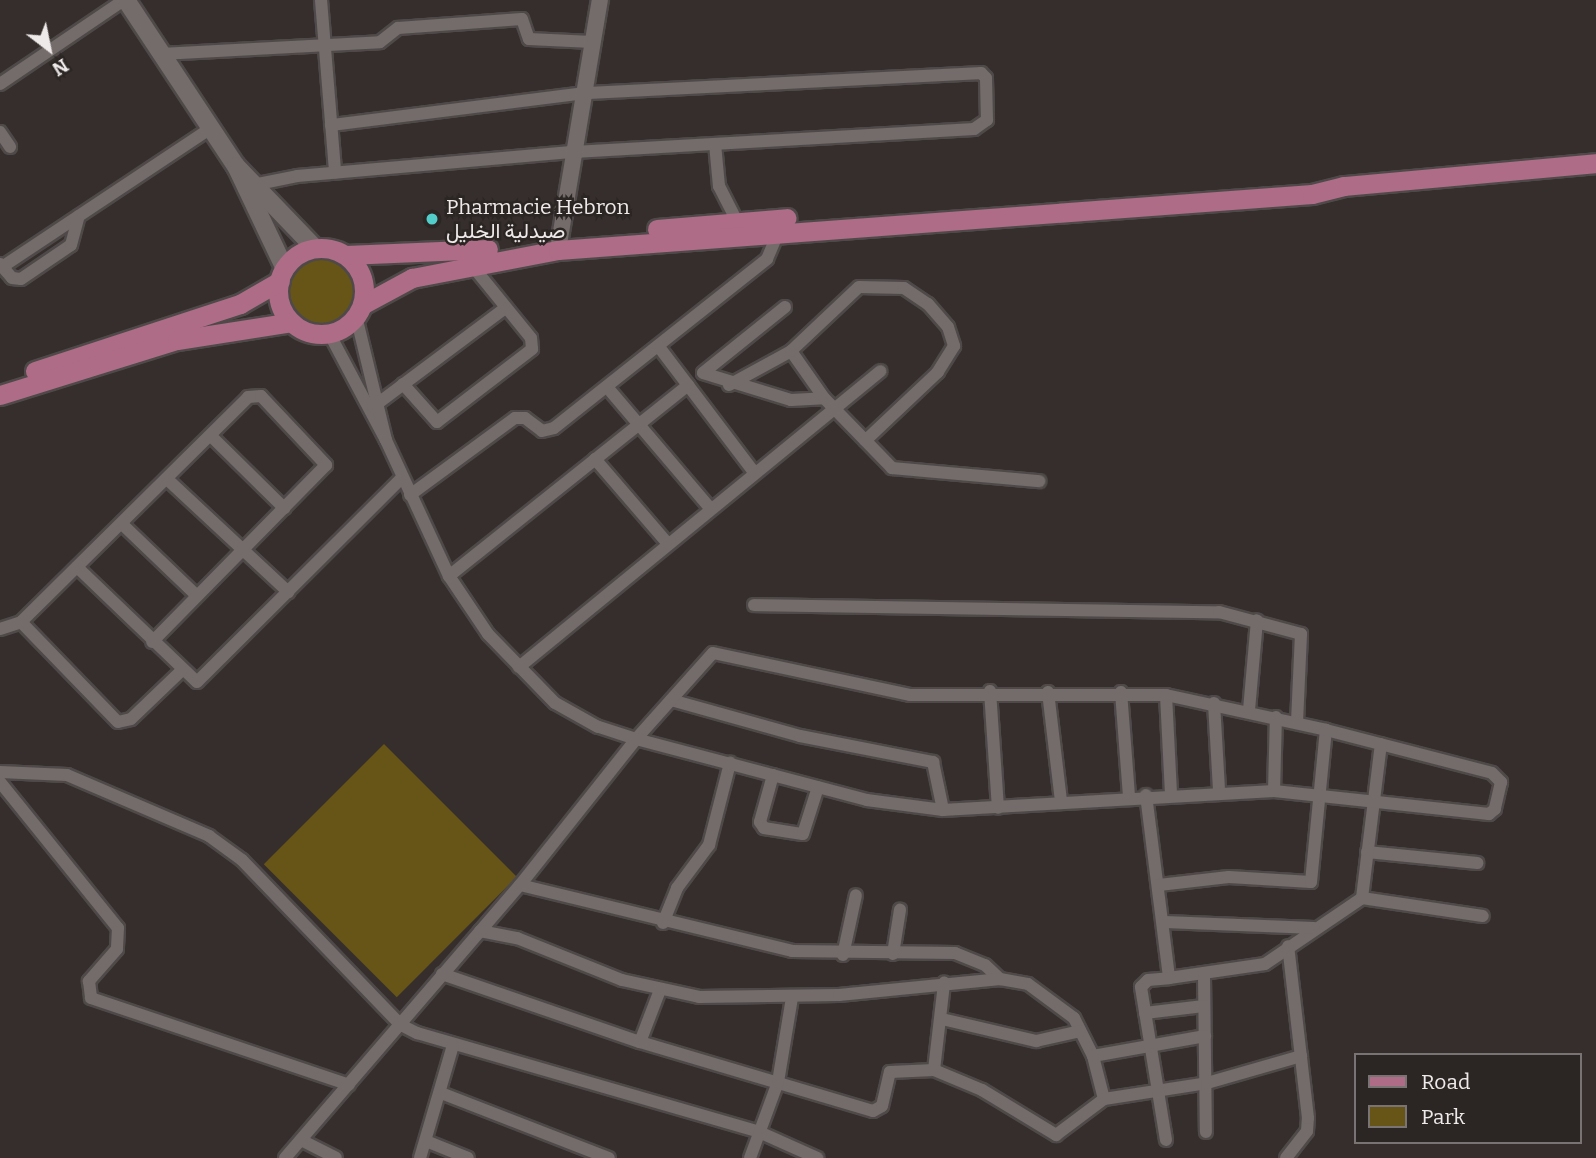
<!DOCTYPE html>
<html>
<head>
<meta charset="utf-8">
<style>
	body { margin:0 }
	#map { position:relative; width:1596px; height:1158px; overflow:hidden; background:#352e2d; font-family:Bitter,Vazirmatn,serif }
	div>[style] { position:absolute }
	.green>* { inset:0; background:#665517; transform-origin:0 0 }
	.round { border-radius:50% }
	.roads { filter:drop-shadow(2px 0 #4f4a49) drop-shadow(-2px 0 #4f4a49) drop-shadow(0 2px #4f4a49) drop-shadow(0 -2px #4f4a49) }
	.minor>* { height:12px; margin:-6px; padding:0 6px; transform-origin:6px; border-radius:6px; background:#746c6b }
	.tertiary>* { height:16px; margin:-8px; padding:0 8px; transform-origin:8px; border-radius:8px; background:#746c6b }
	.secondary>* { height:18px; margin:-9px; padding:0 9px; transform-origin:9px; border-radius:9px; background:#746c6b }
	.primary>* { height:19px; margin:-9.5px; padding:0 9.5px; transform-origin:9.5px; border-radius:9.5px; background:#af6c87 }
	.primary>.ring { margin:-9.5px; padding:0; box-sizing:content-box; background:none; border:19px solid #af6c87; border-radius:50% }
	.dots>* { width:19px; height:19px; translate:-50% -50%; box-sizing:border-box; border:4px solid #2b2524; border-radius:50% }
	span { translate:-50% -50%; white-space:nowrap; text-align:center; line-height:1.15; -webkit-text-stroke:5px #2b2524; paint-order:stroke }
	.poi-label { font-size:21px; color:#efeaea }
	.left { translate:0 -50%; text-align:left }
	.legend { position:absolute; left:1354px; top:1053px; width:228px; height:91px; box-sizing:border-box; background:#2b2524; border:2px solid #797473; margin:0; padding:9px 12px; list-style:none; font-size:21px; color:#efeaea }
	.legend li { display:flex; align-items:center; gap:14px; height:35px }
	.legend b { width:35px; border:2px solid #797473 }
	.north { position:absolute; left:14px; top:14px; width:70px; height:70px; -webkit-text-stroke:5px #2b2524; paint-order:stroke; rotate:148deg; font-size:19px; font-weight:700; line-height:28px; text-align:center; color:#efeaea }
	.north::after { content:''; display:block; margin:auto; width:24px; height:32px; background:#efeaea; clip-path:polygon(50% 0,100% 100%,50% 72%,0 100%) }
</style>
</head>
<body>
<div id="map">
	<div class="green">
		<div class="round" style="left:289px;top:257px;width:68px;height:68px"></div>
		<div style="left:384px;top:744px;width:188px;height:170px;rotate:45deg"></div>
	</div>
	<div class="roads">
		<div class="minor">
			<div style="left:321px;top:0;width:173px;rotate:85.3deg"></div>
			<div style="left:161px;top:54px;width:219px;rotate:-3.1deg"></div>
			<div style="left:380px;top:42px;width:23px;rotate:-38deg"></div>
			<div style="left:398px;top:28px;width:124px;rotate:-4.2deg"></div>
			<div style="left:522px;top:19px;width:21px;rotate:71deg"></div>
			<div style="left:529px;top:39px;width:63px;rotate:2.7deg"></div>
			<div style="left:0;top:84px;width:150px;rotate:-34.1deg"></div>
			<div style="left:0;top:132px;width:18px;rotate:56deg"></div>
			<div style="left:715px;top:144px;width:42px;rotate:84.6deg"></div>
			<div style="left:719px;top:186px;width:38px;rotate:63deg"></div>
			<div style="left:248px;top:186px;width:50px;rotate:-11.5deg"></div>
			<div style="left:297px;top:176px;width:278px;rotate:-5deg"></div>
			<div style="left:574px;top:152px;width:401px;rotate:-3.3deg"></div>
			<div style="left:974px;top:129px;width:16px;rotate:-35deg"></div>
			<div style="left:987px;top:120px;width:42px;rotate:-91.4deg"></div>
			<div style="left:986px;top:78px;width:7px;rotate:-135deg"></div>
			<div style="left:981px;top:73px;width:397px;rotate:177.1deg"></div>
			<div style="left:585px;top:93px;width:256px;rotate:172.8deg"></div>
			<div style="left:0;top:264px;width:18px;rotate:49deg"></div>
			<div style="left:12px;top:278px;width:9px;rotate:6deg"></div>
			<div style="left:21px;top:279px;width:60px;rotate:-34.2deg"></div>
			<div style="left:71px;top:245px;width:30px;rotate:-75deg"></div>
			<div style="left:2px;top:267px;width:251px;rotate:-33.6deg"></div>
			<div style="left:785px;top:307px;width:105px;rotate:141.2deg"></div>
			<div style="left:703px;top:373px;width:92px;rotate:17.1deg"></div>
			<div style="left:791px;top:400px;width:33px;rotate:-3deg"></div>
			<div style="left:329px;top:333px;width:121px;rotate:62deg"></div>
			<div style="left:386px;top:440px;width:128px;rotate:-103.6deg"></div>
			<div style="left:659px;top:347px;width:157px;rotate:52.8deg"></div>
			<div style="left:791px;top:351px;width:57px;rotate:54.9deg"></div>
			<div style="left:824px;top:398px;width:98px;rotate:45.8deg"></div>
			<div style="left:892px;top:468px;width:148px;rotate:5.1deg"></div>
			<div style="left:403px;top:384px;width:51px;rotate:48.2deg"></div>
			<div style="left:437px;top:422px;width:120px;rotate:-37.5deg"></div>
			<div style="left:532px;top:349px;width:11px;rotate:-95deg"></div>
			<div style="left:531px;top:338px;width:97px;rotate:-129.1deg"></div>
			<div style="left:729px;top:385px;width:71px;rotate:-28.7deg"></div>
			<div style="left:791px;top:351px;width:93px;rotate:-43.3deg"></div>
			<div style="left:859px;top:287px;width:45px;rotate:1.3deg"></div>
			<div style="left:904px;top:288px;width:29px;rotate:34deg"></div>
			<div style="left:928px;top:304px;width:30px;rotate:49deg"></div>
			<div style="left:948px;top:327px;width:20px;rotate:72deg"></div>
			<div style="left:954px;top:346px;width:31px;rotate:122deg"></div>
			<div style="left:938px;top:372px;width:100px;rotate:136.6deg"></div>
			<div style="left:607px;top:387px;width:159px;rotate:49.6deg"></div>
			<div style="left:373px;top:407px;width:164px;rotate:-36.8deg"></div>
			<div style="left:211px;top:436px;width:103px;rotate:44.6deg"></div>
			<div style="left:595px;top:459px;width:112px;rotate:49.3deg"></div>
			<div style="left:167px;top:479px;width:166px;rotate:43deg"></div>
			<div style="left:410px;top:495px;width:130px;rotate:-36.3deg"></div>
			<div style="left:515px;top:418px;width:10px"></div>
			<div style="left:525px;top:418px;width:21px;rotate:37deg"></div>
			<div style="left:542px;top:431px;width:12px;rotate:-14deg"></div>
			<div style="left:554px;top:428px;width:272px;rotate:-38.4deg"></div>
			<div style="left:767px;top:259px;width:33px;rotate:-67deg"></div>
			<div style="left:122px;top:524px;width:103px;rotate:43.8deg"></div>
			<div style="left:77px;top:567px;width:166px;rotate:43.8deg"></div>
			<div style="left:197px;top:682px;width:289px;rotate:-44.9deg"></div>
			<div style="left:449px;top:576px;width:306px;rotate:-38.6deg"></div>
			<div style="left:754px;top:605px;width:465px;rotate:0.9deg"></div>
			<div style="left:1219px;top:612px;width:85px;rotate:15deg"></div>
			<div style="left:1301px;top:634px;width:88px;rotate:92.6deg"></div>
			<div style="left:21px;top:622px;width:320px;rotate:-44.7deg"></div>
			<div style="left:248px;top:397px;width:13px;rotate:-4deg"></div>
			<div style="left:261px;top:396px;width:95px;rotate:46.7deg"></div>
			<div style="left:326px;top:465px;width:248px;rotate:134.5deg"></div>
			<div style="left:0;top:629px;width:22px;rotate:-18deg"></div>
			<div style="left:21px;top:622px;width:139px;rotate:45.9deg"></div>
			<div style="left:118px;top:722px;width:13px;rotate:-13deg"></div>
			<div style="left:131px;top:719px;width:69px;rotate:-43.8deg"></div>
			<div style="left:519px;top:667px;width:467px;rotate:-39.3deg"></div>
			<div style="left:990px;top:691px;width:117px;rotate:86.1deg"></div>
			<div style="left:1048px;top:692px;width:110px;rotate:83.2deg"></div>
			<div style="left:1121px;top:692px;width:104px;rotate:85.6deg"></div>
			<div style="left:1166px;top:695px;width:98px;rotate:87.1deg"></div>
			<div style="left:671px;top:700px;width:134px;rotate:15.6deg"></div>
			<div style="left:800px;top:736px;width:136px;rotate:11.1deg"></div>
			<div style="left:933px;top:762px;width:49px;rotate:78.2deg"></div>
			<div style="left:1214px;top:703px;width:88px;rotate:86.7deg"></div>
			<div style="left:1249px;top:710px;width:90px;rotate:-84.9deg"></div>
			<div style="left:0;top:772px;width:67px;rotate:2.6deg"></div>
			<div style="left:67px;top:775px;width:155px;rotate:23.2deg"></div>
			<div style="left:209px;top:836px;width:41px;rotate:36deg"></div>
			<div style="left:242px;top:860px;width:229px;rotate:46.1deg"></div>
			<div style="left:401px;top:1025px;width:18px;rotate:27deg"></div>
			<div style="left:417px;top:1033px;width:356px;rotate:16.1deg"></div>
			<div style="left:759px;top:1132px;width:64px;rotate:24.1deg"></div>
			<div style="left:773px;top:775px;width:49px;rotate:105.5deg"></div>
			<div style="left:760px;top:822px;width:7px;rotate:56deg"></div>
			<div style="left:764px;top:828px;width:39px;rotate:9deg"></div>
			<div style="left:803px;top:834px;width:49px;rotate:-72.3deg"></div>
			<div style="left:0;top:782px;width:188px;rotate:51.1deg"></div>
			<div style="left:118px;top:928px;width:21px;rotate:93deg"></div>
			<div style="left:117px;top:949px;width:43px;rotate:131.2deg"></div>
			<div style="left:89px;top:981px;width:17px;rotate:83deg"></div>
			<div style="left:91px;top:998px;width:272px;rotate:18.6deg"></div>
			<div style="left:1274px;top:791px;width:74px;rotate:-88.5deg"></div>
			<div style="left:1146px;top:795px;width:184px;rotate:82.8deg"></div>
			<div style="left:1169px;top:978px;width:97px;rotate:-8.3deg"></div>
			<div style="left:1265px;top:964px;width:117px;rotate:-34.2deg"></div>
			<div style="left:1362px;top:898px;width:122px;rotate:8.5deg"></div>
			<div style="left:1367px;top:852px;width:111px;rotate:5.7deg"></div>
			<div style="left:520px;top:885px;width:280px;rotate:13.6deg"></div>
			<div style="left:792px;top:951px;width:163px;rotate:0.7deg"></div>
			<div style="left:955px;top:953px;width:32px;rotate:22deg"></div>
			<div style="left:985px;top:965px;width:21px;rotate:43deg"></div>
			<div style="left:1159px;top:885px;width:70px;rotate:-6.5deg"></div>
			<div style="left:1229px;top:877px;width:82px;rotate:3.5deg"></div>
			<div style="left:1311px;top:882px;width:153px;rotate:-84.4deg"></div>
			<div style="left:1362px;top:898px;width:155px;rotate:-83deg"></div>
			<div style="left:1165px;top:922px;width:149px;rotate:2.3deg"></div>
			<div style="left:663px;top:923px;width:38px;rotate:-68deg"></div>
			<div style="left:677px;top:888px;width:54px;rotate:-53.3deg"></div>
			<div style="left:709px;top:845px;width:85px;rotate:-75.6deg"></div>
			<div style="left:480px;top:931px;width:38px;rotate:11deg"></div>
			<div style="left:517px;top:938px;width:113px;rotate:21.8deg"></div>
			<div style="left:622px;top:980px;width:79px;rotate:12.4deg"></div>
			<div style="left:699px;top:997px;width:140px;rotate:-0.8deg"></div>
			<div style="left:839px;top:995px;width:162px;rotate:-5.7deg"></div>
			<div style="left:1000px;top:979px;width:28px;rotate:10deg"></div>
			<div style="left:1028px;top:984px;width:57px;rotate:36.5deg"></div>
			<div style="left:1074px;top:1018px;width:42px;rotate:63.4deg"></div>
			<div style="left:1093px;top:1056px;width:44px;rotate:75.7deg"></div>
			<div style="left:893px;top:954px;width:45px;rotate:-81deg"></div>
			<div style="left:843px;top:955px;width:61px;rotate:-77.8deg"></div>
			<div style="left:442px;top:974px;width:209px;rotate:19deg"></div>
			<div style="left:640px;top:1042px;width:243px;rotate:16.5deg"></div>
			<div style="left:873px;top:1111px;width:10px;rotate:-29deg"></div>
			<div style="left:882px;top:1106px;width:35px;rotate:-77deg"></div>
			<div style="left:890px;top:1072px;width:44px;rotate:-2.6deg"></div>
			<div style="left:934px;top:1070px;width:88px;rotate:-83.4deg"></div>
			<div style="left:1204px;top:977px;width:155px;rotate:89.3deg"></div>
			<div style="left:1145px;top:1013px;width:59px;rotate:-6.8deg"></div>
			<div style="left:942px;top:1019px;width:97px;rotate:13.2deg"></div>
			<div style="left:1036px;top:1041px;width:45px;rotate:-12.8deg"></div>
			<div style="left:640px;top:1042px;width:56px;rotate:-69deg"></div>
			<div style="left:1093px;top:1056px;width:114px;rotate:-10.1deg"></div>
			<div style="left:934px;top:1070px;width:52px;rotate:22.6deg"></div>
			<div style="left:982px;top:1090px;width:87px;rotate:31.3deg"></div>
			<div style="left:1056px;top:1135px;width:60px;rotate:-36.9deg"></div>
			<div style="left:1104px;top:1099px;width:104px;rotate:-8.8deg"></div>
			<div style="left:1207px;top:1083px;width:98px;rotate:-16deg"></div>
			<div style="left:441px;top:1093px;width:180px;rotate:21.2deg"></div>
			<div style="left:301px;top:1140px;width:39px;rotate:27deg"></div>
			<div style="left:1166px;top:1140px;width:155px;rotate:-99.3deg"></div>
			<div style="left:1141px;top:987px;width:10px;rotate:-45deg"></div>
			<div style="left:1148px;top:980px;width:21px;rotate:-5deg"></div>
			<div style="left:426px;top:1141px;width:45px;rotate:22deg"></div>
			<div style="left:285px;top:1158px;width:360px;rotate:-49.3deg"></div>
			<div style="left:520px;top:885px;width:186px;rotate:-51.5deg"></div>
			<div style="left:636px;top:739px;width:115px;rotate:-48.2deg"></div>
			<div style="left:713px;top:653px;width:201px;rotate:12deg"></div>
			<div style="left:910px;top:695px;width:256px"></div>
			<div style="left:1166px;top:695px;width:164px;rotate:12.3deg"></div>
			<div style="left:1326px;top:730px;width:171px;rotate:14.5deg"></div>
			<div style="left:1492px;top:773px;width:13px;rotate:45deg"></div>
			<div style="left:1501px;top:782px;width:28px;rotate:103deg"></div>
			<div style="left:1495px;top:809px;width:8px;rotate:140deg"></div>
			<div style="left:1489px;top:814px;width:216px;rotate:-173.9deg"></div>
			<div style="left:1274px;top:791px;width:332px;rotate:176.7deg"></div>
			<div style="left:943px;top:810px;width:77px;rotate:-172.5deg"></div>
			<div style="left:867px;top:800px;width:239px;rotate:-165.2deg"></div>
			<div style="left:636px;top:739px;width:40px;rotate:-162deg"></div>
			<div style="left:598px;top:727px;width:49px;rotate:-150.8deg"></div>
			<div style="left:555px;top:703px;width:96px;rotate:-134.2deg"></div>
			<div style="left:488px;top:634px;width:70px;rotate:-123.9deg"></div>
			<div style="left:449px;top:576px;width:150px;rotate:-114.9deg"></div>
			<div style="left:420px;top:1158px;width:118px;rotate:-73.7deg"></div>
			<div style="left:750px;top:1158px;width:81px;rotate:-69.8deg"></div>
			<div style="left:778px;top:1082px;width:86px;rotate:-80.6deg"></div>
			<div style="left:1286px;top:1158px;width:34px;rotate:-52deg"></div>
			<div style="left:1307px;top:1131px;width:13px;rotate:-86deg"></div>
			<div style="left:1308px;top:1118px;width:173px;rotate:-96.6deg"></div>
		</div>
		<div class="tertiary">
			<div style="left:558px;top:250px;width:254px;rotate:-80.5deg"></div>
		</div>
		<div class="secondary">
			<div style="left:126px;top:0;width:199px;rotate:56.5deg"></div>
			<div style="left:285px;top:269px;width:114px;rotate:-115.4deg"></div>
			<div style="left:236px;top:166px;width:114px;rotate:46.1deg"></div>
		</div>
		<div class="primary">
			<div style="left:657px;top:229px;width:130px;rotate:-4.8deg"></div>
			<div class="ring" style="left:278px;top:248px;width:67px;height:67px"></div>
			<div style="left:346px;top:255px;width:142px;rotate:-2.4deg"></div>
			<div style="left:362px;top:305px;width:57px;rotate:-28.4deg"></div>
			<div style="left:412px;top:278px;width:149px;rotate:-10.9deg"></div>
			<div style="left:558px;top:250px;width:756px;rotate:-4.25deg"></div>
			<div style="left:1312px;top:194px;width:33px;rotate:-14deg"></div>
			<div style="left:1344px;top:186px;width:253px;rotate:-5.2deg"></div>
			<div style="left:35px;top:371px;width:216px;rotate:-18.1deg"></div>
			<div style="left:240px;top:304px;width:46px;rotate:-29.9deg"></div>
			<div style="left:0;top:395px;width:185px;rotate:-17.3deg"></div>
			<div style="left:177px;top:340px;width:116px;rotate:-8.9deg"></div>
		</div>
	</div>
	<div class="dots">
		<div style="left:432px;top:219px;background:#53cdca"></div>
	</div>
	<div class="poi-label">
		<span class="left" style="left:446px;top:219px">Pharmacie Hebron<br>صيدلية الخليل</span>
	</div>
	<ul class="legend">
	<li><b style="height:9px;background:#af6c87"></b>Road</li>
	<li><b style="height:19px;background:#665517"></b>Park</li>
	</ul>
	<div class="north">N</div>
</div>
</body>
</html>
